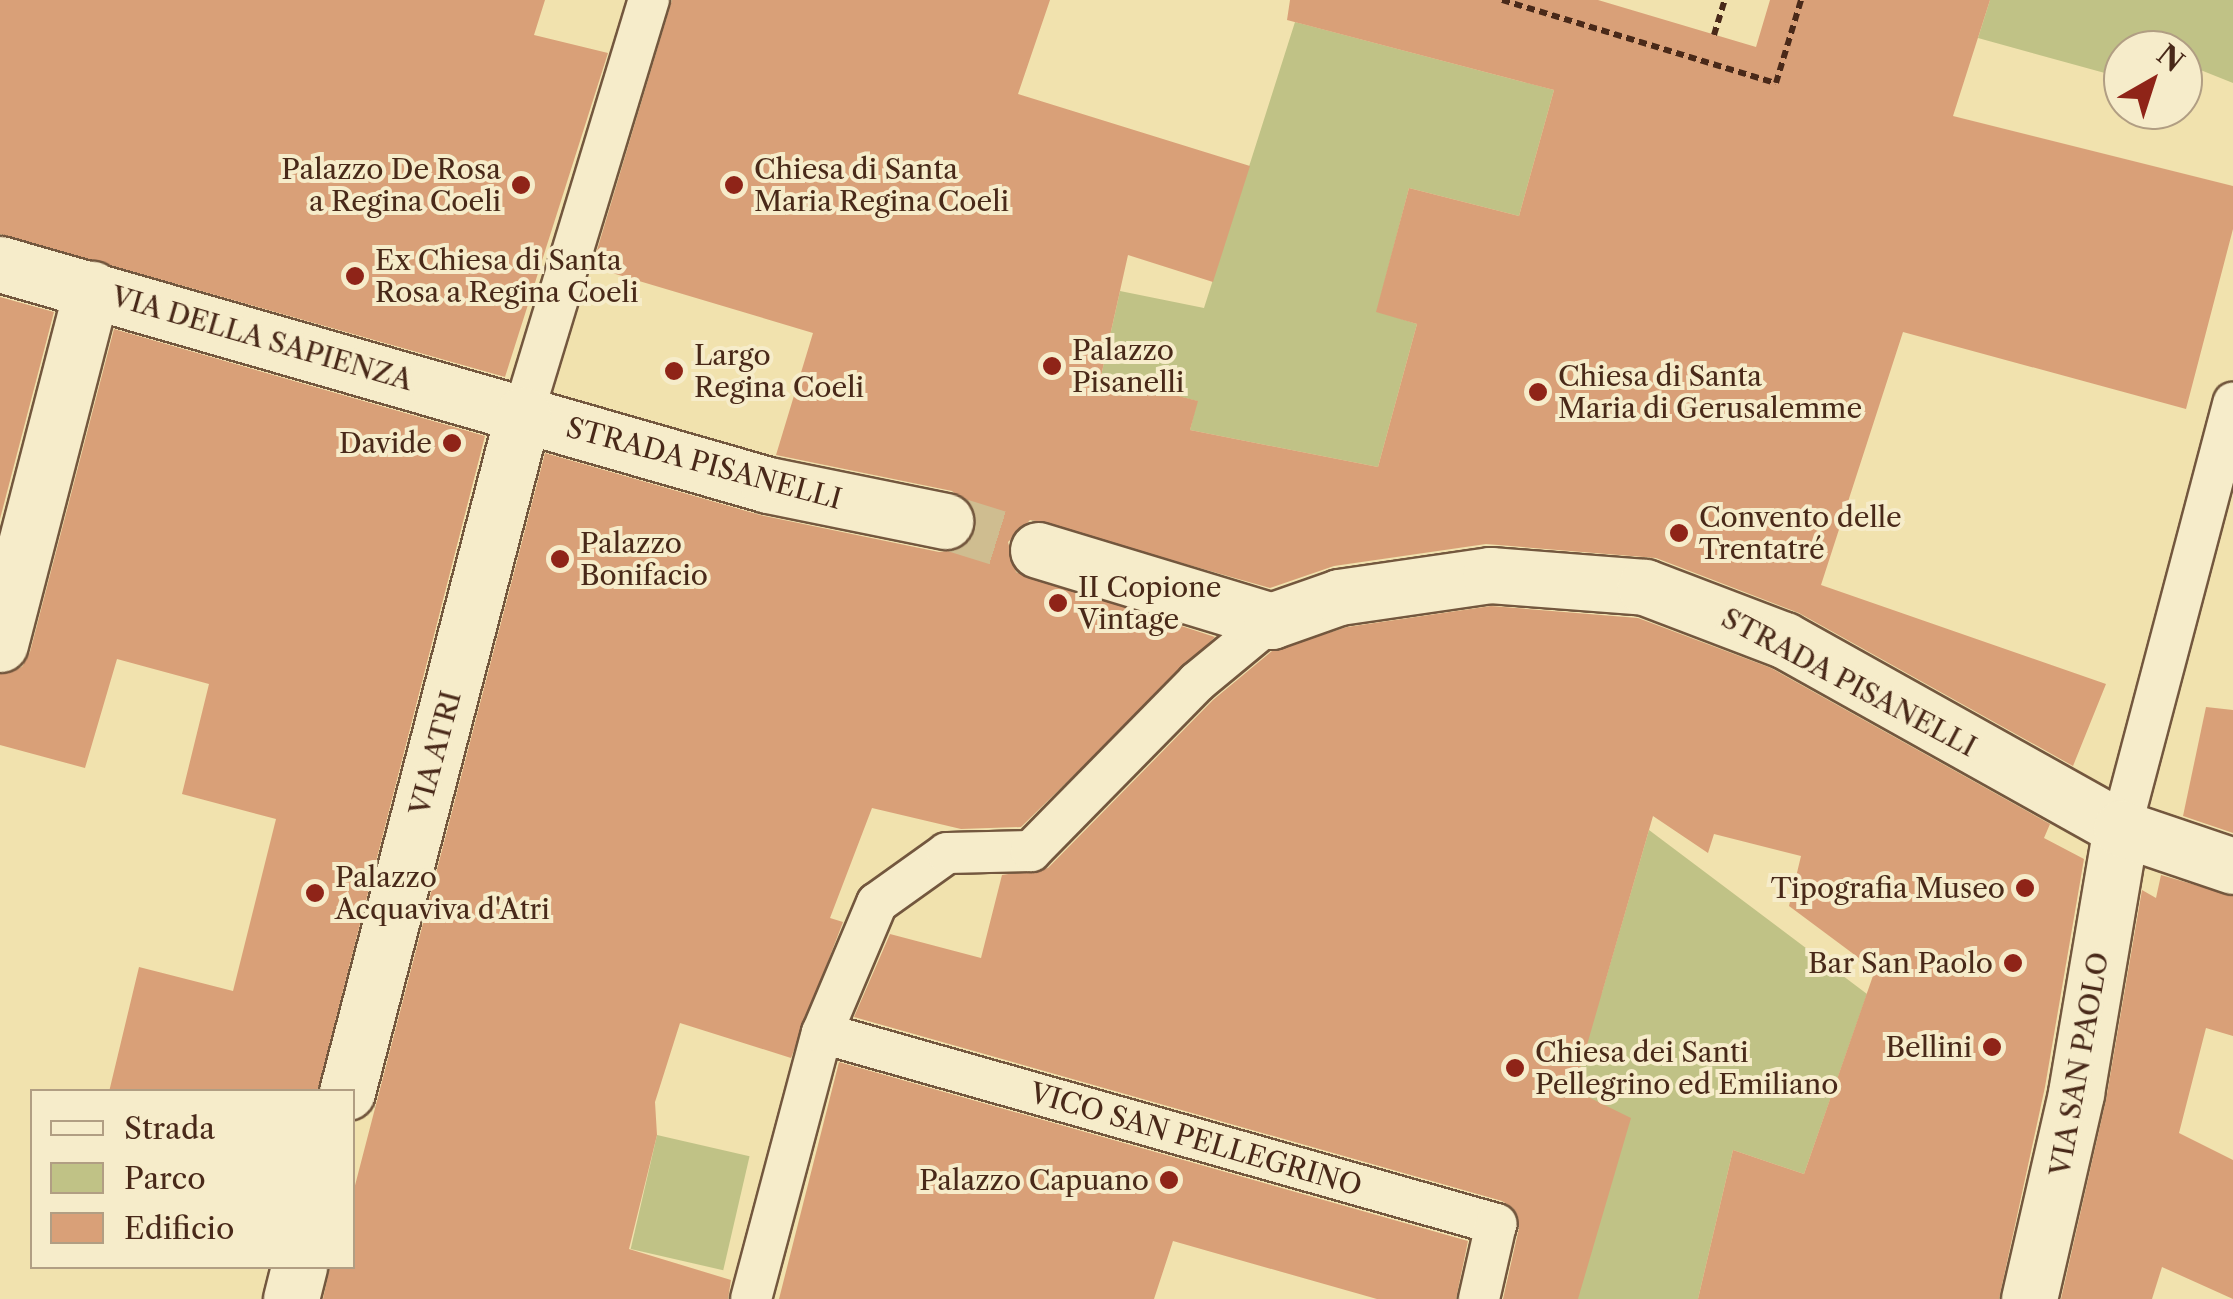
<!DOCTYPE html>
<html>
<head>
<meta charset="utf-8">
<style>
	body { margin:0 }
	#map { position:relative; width:2233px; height:1299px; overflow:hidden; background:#f1e2ae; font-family:"Libre Caslon Text",serif }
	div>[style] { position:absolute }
	.green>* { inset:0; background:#c0c286; transform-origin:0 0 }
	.building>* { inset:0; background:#d9a078 }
	.minor-tunnel>* { height:55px; margin-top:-27.5px; transform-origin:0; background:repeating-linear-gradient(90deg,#cfbd90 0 55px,transparent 0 83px) }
	.path>* { height:6px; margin-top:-3px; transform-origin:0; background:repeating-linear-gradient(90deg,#492919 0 8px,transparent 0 13px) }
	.roads { filter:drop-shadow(2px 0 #73573e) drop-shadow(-2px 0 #73573e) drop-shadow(0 2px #73573e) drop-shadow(0 -2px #73573e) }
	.service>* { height:40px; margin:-20px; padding:0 20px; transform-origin:20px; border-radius:20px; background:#f6ecca }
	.pedestrian>* { height:55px; margin:-27.5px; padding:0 27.5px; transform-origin:27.5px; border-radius:27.5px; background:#f6ecca }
	.minor>* { height:55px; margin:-27.5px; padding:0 27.5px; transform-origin:27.5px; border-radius:27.5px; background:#f6ecca }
	.dots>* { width:28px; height:28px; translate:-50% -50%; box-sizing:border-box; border:5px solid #f6ecca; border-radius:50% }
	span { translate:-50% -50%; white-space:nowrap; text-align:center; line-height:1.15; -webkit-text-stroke:8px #f6ecca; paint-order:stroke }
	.poi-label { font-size:28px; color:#492919 }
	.right { translate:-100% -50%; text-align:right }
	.left { translate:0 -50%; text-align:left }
	.street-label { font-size:28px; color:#492919 }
	.legend { position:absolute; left:30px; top:1089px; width:325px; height:180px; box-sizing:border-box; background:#f6ecca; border:2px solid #b19e83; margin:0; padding:12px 18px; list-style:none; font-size:30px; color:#492919 }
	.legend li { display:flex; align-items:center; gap:20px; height:50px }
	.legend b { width:50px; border:2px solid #b19e83 }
	.north { position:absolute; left:2103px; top:30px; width:100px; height:100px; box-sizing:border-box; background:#f6ecca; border:2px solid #b19e83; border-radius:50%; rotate:39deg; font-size:28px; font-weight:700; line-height:40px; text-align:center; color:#492919 }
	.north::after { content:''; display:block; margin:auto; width:35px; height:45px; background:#8f2418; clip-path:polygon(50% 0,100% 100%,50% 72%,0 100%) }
</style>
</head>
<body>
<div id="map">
	<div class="green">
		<div style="clip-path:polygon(1990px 0,2233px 0,2233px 83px,2183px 63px,2183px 50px,2123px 50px,2123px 78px,1978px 38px)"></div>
		<div style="clip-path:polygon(1295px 22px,1554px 90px,1519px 216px,1409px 188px,1377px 311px,1417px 324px,1378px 467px,1190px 430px,1197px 401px,1101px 376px,1120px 291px,1204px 308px)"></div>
		<div style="clip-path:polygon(1649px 830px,1867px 994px,1804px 1174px,1733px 1150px,1698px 1299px,1578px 1299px,1559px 1082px,1602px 992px)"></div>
		<div style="left:657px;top:1135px;width:95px;height:117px;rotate:13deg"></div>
	</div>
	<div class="building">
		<div style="clip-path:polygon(0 0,545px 0,534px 35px,608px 53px,505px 377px,0 234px)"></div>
		<div style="clip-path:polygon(672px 0,1050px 0,1018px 94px,1250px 166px,1213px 282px,1128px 255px,1101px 376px,1198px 401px,1190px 430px,1378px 467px,1417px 324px,1376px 312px,1409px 188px,1519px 216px,1554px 90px,1287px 20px,1290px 0,1598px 0,1756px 47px,1770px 0,1990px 0,1953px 116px,2233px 186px,2233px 229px,2186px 409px,1903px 332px,1821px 585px,2106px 684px,2073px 766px,1799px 613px,1656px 558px,1486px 544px,1334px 566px,1270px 588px,1030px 520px,1008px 542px,1016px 572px,1215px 637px,1021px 827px,961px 829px,872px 808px,830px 918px,843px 922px,791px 1058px,680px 1023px,655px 1102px,657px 1135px,629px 1249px,731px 1280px,728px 1299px,323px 1299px,330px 1266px,352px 1266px,352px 1197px,545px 453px,760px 515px,939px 552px,956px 550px,975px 528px,974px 510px,952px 491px,776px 455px,813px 333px,592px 267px)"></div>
		<div style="clip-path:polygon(0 297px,54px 312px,0 519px)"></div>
		<div style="clip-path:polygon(114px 329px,485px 436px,317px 1092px,109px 1092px,139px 967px,233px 991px,276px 819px,182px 794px,209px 684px,117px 659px,85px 768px,0 745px,0 674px,22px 667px,30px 652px)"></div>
		<div style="clip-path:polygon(1491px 606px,1638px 618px,1771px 668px,2050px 824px,2044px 838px,2084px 859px,2045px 1087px,1999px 1299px,1698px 1299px,1733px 1150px,1804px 1174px,1875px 970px,1789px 906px,1801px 856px,1714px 834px,1708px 853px,1653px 816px,1574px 1090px,1631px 1118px,1578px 1299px,1503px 1299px,1519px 1228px,1513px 1208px,1502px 1201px,854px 1017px,890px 934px,981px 958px,1002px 875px,1048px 868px,1213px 700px,1272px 651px,1347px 627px)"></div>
		<div style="clip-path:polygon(2206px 707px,2233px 710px,2233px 833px,2183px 816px)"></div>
		<div style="clip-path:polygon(2161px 875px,2233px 896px,2233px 1036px,2206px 1028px,2179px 1133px,2233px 1160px,2233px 1299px,2162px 1267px,2152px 1299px,2061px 1299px,2106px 1100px,2142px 890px,2156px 898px)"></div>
		<div style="clip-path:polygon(839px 1062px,1468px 1241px,1456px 1299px,1377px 1299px,1173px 1241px,1154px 1299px,779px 1299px)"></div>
	</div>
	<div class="minor-tunnel">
		<div style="left:945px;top:521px;width:97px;rotate:17.3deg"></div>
	</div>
	<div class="path">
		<div style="left:1502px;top:0;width:286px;rotate:16.9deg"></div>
		<div style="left:1776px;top:83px;width:87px;rotate:-73.2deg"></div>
		<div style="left:1714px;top:35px;width:37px;rotate:-73deg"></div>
	</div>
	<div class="roads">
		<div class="service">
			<div style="left:523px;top:414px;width:433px;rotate:-73.1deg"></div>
			<div style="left:2121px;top:828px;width:440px;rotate:-75.2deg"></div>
			<div style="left:822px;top:1033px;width:701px;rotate:15.82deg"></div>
			<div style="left:1496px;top:1224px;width:77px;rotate:102.8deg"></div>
			<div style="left:751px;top:1299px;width:275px;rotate:-75.1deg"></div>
			<div style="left:822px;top:1033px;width:141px;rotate:-67.1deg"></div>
			<div style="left:877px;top:903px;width:86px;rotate:-35.5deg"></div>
			<div style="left:947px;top:853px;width:84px;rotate:-1.4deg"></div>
			<div style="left:1031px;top:851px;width:237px;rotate:-45.5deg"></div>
			<div style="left:1197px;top:682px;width:96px;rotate:-39.5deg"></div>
		</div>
		<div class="pedestrian">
			<div style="left:0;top:644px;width:367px;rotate:-75.5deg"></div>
			<div style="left:2029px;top:1299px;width:211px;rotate:-77.1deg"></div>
			<div style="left:2076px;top:1093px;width:269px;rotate:-80.4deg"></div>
		</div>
		<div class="minor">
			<div style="left:0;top:264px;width:799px;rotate:16.05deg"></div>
			<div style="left:768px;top:485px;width:181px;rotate:11.5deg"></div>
			<div style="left:1038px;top:550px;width:244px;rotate:16.9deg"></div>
			<div style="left:1271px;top:621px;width:72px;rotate:-19.4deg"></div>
			<div style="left:1339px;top:597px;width:153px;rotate:-8.3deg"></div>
			<div style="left:1490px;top:575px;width:155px;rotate:4.4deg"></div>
			<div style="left:1645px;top:587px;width:149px;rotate:20.9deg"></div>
			<div style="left:1784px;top:640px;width:386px;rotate:29.2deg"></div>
			<div style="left:2121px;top:828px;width:118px;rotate:18.7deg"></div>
			<div style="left:347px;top:1092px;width:700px;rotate:-75.45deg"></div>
			<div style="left:291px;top:1299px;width:34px;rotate:-76deg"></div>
		</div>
	</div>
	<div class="dots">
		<div style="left:521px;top:185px;background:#8f2418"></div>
		<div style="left:734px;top:185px;background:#8f2418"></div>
		<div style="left:355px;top:276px;background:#8f2418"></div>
		<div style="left:1052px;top:366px;background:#8f2418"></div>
		<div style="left:674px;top:371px;background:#8f2418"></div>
		<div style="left:1538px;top:392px;background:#8f2418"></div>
		<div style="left:452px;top:443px;background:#8f2418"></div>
		<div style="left:1679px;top:533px;background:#8f2418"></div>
		<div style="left:560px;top:559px;background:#8f2418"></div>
		<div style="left:1058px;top:603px;background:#8f2418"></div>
		<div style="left:2025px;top:888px;background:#8f2418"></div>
		<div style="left:315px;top:893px;background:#8f2418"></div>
		<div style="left:2013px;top:963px;background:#8f2418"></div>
		<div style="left:1992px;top:1047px;background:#8f2418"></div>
		<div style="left:1515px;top:1068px;background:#8f2418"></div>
		<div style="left:1169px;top:1180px;background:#8f2418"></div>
	</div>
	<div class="poi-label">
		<span class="right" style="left:501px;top:185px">Palazzo De Rosa<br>a Regina Coeli</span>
		<span class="left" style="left:754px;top:185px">Chiesa di Santa<br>Maria Regina Coeli</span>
		<span class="left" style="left:375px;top:276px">Ex Chiesa di Santa<br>Rosa a Regina Coeli</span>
		<span class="left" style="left:1072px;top:366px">Palazzo<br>Pisanelli</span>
		<span class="left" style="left:694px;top:371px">Largo<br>Regina Coeli</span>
		<span class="left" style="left:1558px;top:392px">Chiesa di Santa<br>Maria di Gerusalemme</span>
		<span class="right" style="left:432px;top:443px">Davide</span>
		<span class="left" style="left:1699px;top:533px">Convento delle<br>Trentatré</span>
		<span class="left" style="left:580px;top:559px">Palazzo<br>Bonifacio</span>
		<span class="left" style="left:1078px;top:603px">II Copione<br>Vintage</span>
		<span class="left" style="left:335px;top:893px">Palazzo<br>Acquaviva d'Atri</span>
		<span class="right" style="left:2005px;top:888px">Tipografia Museo</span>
		<span class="right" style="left:1993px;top:963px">Bar San Paolo</span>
		<span class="right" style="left:1972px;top:1047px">Bellini</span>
		<span class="left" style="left:1535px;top:1068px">Chiesa dei Santi<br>Pellegrino ed Emiliano</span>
		<span class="right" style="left:1149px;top:1180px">Palazzo Capuano</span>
	</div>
	<div class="street-label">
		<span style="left:262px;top:338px;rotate:16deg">VIA DELLA SAPIENZA</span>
		<span style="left:704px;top:463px;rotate:15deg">STRADA PISANELLI</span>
		<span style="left:1849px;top:682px;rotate:28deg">STRADA PISANELLI</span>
		<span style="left:435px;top:753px;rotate:-75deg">VIA ATRI</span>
		<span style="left:2079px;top:1064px;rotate:-80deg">VIA SAN PAOLO</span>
		<span style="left:1196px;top:1139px;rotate:16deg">VICO SAN PELLEGRINO</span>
	</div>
	<ul class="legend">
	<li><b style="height:12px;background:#f6ecca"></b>Strada</li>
	<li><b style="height:28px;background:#c0c286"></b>Parco</li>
	<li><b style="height:28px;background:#d9a078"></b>Edificio</li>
	</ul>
	<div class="north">N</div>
</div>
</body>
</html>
